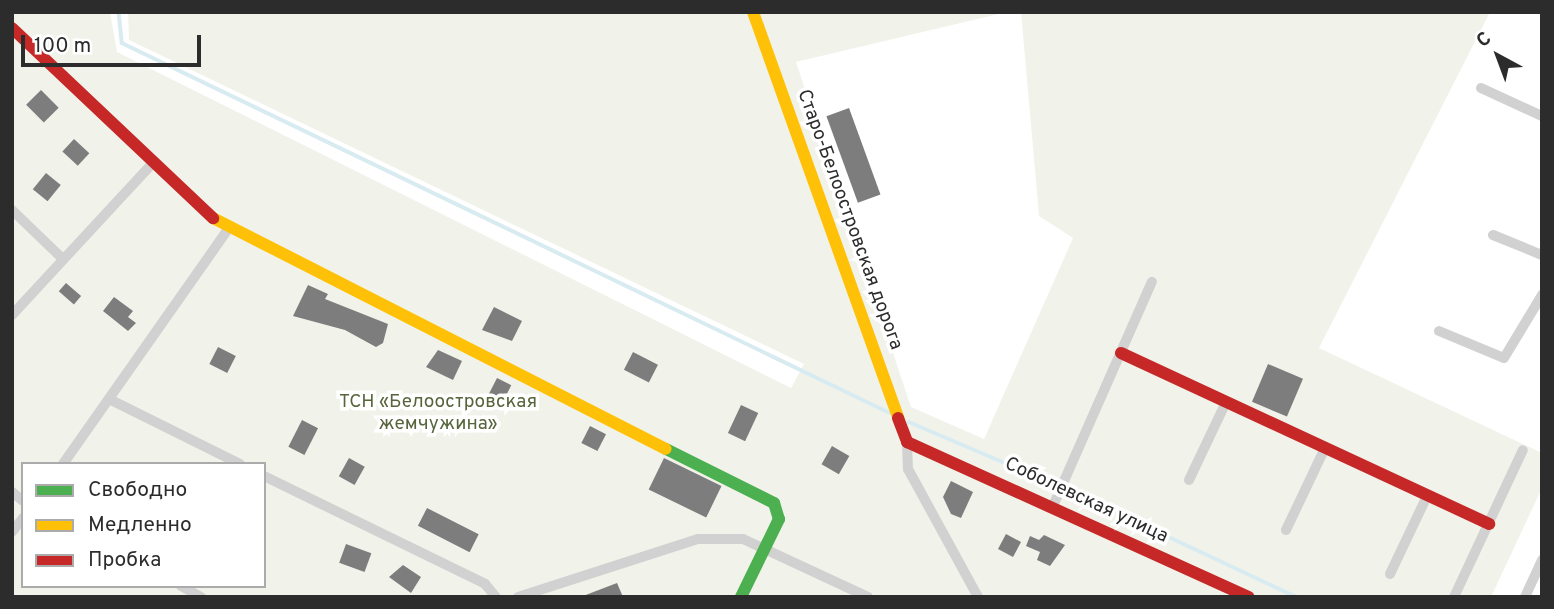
<!DOCTYPE html>
<html>
<head>
<meta charset="utf-8">
<style>
	body { margin:0 }
	#map { position:relative; width:1554px; height:609px; overflow:hidden; background:#fff; font-family:Overpass,sans-serif }
	div>[style] { position:absolute }
	.green>* { inset:0; background:#f1f3eb }
	.stream>* { height:3.5px; margin:-1.75px; padding:0 1.75px; transform-origin:1.75px; border-radius:1.75px; background:#d8ebf0 }
	.building>* { inset:0; background:#7d7d7d; transform-origin:0 0 }
	.street>* { height:10px; margin:-5px; padding:0 5px; transform-origin:5px; border-radius:5px; background:#d1d1d1 }
	.fast>* { height:12px; margin:-6px; padding:0 6px; transform-origin:6px; border-radius:6px; background:#4caf50 }
	.slow>* { height:12px; margin:-6px; padding:0 6px; transform-origin:6px; border-radius:6px; background:#ffc107 }
	.jam>* { height:12px; margin:-6px; padding:0 6px; transform-origin:6px; border-radius:6px; background:#c62828 }
	span { translate:-50% -50%; white-space:nowrap; text-align:center; line-height:1.15; -webkit-text-stroke:7px #fff; paint-order:stroke }
	.street-label { font-size:19px; color:#2c2c2c }
	.park-label { font-size:19px; color:#57653c }
	.frame { position:absolute; inset:0; border:14px solid #2c2c2c; pointer-events:none }
	.legend { position:absolute; left:21px; top:462px; width:245px; height:126px; box-sizing:border-box; background:#fff; border:2px solid #ababab; margin:0; padding:9px 12px; list-style:none; font-size:21px; color:#2c2c2c }
	.legend li { display:flex; align-items:center; gap:14px; height:35px }
	.legend b { width:35px; border:2px solid #ababab }
	.north { position:absolute; left:1463px; top:21px; width:70px; height:70px; -webkit-text-stroke:5px #fff; paint-order:stroke; rotate:319deg; font-size:19px; font-weight:700; line-height:28px; text-align:center; color:#2c2c2c }
	.north::after { content:''; display:block; margin:auto; width:24px; height:32px; background:#2c2c2c; clip-path:polygon(50% 0,100% 100%,50% 72%,0 100%) }
	.scale { position:absolute; left:21px; top:35px; width:180px; height:32px; box-sizing:border-box; border:4px solid #2c2c2c; border-top:0; padding-left:9px; font-size:21px; line-height:24px; white-space:nowrap; color:#2c2c2c; -webkit-text-stroke:5px #fff; paint-order:stroke }
</style>
</head>
<body>
<div id="map">
	<div class="green">
		<div style="clip-path:polygon(evenodd,12px 12px,110px 12px,117px 52px,791px 388px,804px 364px,129px 40px,128px 12px,1007px 12px,796px 62px,911px 407px,984px 439px,1073px 238px,1039px 216px,1021px 12px,1490px 12px,1319px 348px,1542px 453px,1542px 488px,1491px 597px,12px 597px,12px 12px,23px 464px,264px 464px,264px 586px,23px 586px,23px 464px)"></div>
	</div>
	<div class="stream">
		<div style="left:119px;top:12px;width:31px;rotate:84deg"></div>
		<div style="left:122px;top:43px;width:852px;rotate:25.72deg"></div>
		<div style="left:909px;top:422px;width:161px;rotate:23.1deg"></div>
		<div style="left:1067px;top:489px;width:253px;rotate:25.2deg"></div>
	</div>
	<div class="building">
		<div style="left:41px;top:90px;width:25px;height:21px;rotate:45deg"></div>
		<div style="left:849px;top:108px;width:92px;height:24px;rotate:70deg"></div>
		<div style="left:74px;top:139px;width:21px;height:17px;rotate:43deg"></div>
		<div style="left:46px;top:173px;width:19px;height:21px;rotate:39deg"></div>
		<div style="left:66px;top:283px;width:20px;height:11px;rotate:41deg"></div>
		<div style="clip-path:polygon(308px 285px,328px 294px,325px 299px,388px 324px,383px 343px,376px 347px,345px 330px,293px 316px)"></div>
		<div style="clip-path:polygon(114px 297px,133px 311px,128px 317px,136px 323px,128px 331px,103px 311px)"></div>
		<div style="clip-path:polygon(494px 307px,522px 321px,512px 341px,482px 330px)"></div>
		<div style="left:218px;top:347px;width:20px;height:19px;rotate:27deg"></div>
		<div style="clip-path:polygon(438px 350px,462px 361px,453px 380px,426px 367px)"></div>
		<div style="left:633px;top:352px;width:28px;height:20px;rotate:27deg"></div>
		<div style="left:1268px;top:364px;width:38px;height:41px;rotate:23deg"></div>
		<div style="left:497px;top:378px;width:16px;height:22px;rotate:27deg"></div>
		<div style="left:741px;top:405px;width:19px;height:31px;rotate:25deg"></div>
		<div style="left:302px;top:420px;width:18px;height:30px;rotate:27deg"></div>
		<div style="left:590px;top:426px;width:18px;height:19px;rotate:27deg"></div>
		<div style="left:832px;top:446px;width:20px;height:21px;rotate:30deg"></div>
		<div style="left:349px;top:458px;width:18px;height:21px;rotate:29deg"></div>
		<div style="left:664px;top:458px;width:64px;height:35px;rotate:26deg"></div>
		<div style="clip-path:polygon(951px 481px,973px 492px,961px 518px,951px 514px,943px 497px)"></div>
		<div style="left:427px;top:508px;width:58px;height:20px;rotate:27deg"></div>
		<div style="left:1006px;top:534px;width:17px;height:17px;rotate:28deg"></div>
		<div style="clip-path:polygon(1044px 535px,1065px 545px,1050px 566px,1037px 560px,1040px 552px,1026px 546px,1030px 536px,1039px 540px)"></div>
		<div style="left:346px;top:544px;width:27px;height:20px;rotate:20deg"></div>
		<div style="clip-path:polygon(403px 565px,421px 577px,411px 593px,389px 577px)"></div>
		<div style="clip-path:polygon(617px 583px,623px 597px,583px 597px,583px 596px)"></div>
	</div>
	<div class="street">
		<div style="left:1481px;top:88px;width:67px;rotate:24.7deg"></div>
		<div style="left:12px;top:210px;width:71px;rotate:43.9deg"></div>
		<div style="left:1493px;top:235px;width:53px;rotate:22.2deg"></div>
		<div style="left:12px;top:315px;width:207px;rotate:-47.2deg"></div>
		<div style="left:1439px;top:331px;width:70px;rotate:22.6deg"></div>
		<div style="left:1504px;top:358px;width:74px;rotate:-58.9deg"></div>
		<div style="left:111px;top:400px;width:144px;rotate:26.4deg"></div>
		<div style="left:907px;top:442px;width:27px;rotate:88deg"></div>
		<div style="left:908px;top:469px;width:146px;rotate:61.3deg"></div>
		<div style="left:63px;top:464px;width:287px;rotate:-54.9deg"></div>
		<div style="left:264px;top:476px;width:246px;rotate:26deg"></div>
		<div style="left:485px;top:584px;width:17px;rotate:50deg"></div>
		<div style="left:1189px;top:480px;width:86px;rotate:-64.6deg"></div>
		<div style="left:12px;top:492px;width:14px;rotate:39deg"></div>
		<div style="left:1053px;top:506px;width:245px;rotate:-66.2deg"></div>
		<div style="left:1286px;top:530px;width:91px;rotate:-64.6deg"></div>
		<div style="left:12px;top:532px;width:18px;rotate:-52deg"></div>
		<div style="left:1390px;top:574px;width:86px;rotate:-64.6deg"></div>
		<div style="left:181px;top:586px;width:23px;rotate:29deg"></div>
		<div style="left:518px;top:597px;width:189px;rotate:-17.9deg"></div>
		<div style="left:698px;top:539px;width:45px"></div>
		<div style="left:743px;top:539px;width:138px;rotate:24.9deg"></div>
		<div style="left:1454px;top:597px;width:162px;rotate:-64.9deg"></div>
		<div style="left:1525px;top:597px;width:41px;rotate:-65.3deg"></div>
	</div>
	<div class="fast">
		<div style="left:666px;top:449px;width:121px;rotate:26.6deg"></div>
		<div style="left:774px;top:503px;width:17px;rotate:73deg"></div>
		<div style="left:779px;top:519px;width:87px;rotate:116deg"></div>
	</div>
	<div class="slow">
		<div style="left:753px;top:12px;width:431px;rotate:70.3deg"></div>
		<div style="left:213px;top:218px;width:508px;rotate:27.02deg"></div>
	</div>
	<div class="jam">
		<div style="left:12px;top:28px;width:277px;rotate:43.4deg"></div>
		<div style="left:1121px;top:353px;width:406px;rotate:24.9deg"></div>
		<div style="left:898px;top:418px;width:26px;rotate:69deg"></div>
		<div style="left:907px;top:442px;width:375px;rotate:24.4deg"></div>
	</div>
	<div class="street-label">
		<span style="left:849px;top:220px;rotate:70deg">Старо-Белоостровская дорога</span>
		<span style="left:1086px;top:501px;rotate:25deg">Соболевская улица</span>
	</div>
	<div class="park-label">
		<span style="left:438px;top:414px">ТСН «Белоостровская<br>жемчужина»</span>
	</div>
	<div class="frame"></div>
	<ul class="legend">
	<li><b style="height:9px;background:#4caf50"></b>Свободно</li>
	<li><b style="height:9px;background:#ffc107"></b>Медленно</li>
	<li><b style="height:9px;background:#c62828"></b>Пробка</li>
	</ul>
	<div class="north">С</div>
	<div class="scale">100 m</div>
</div>
</body>
</html>
